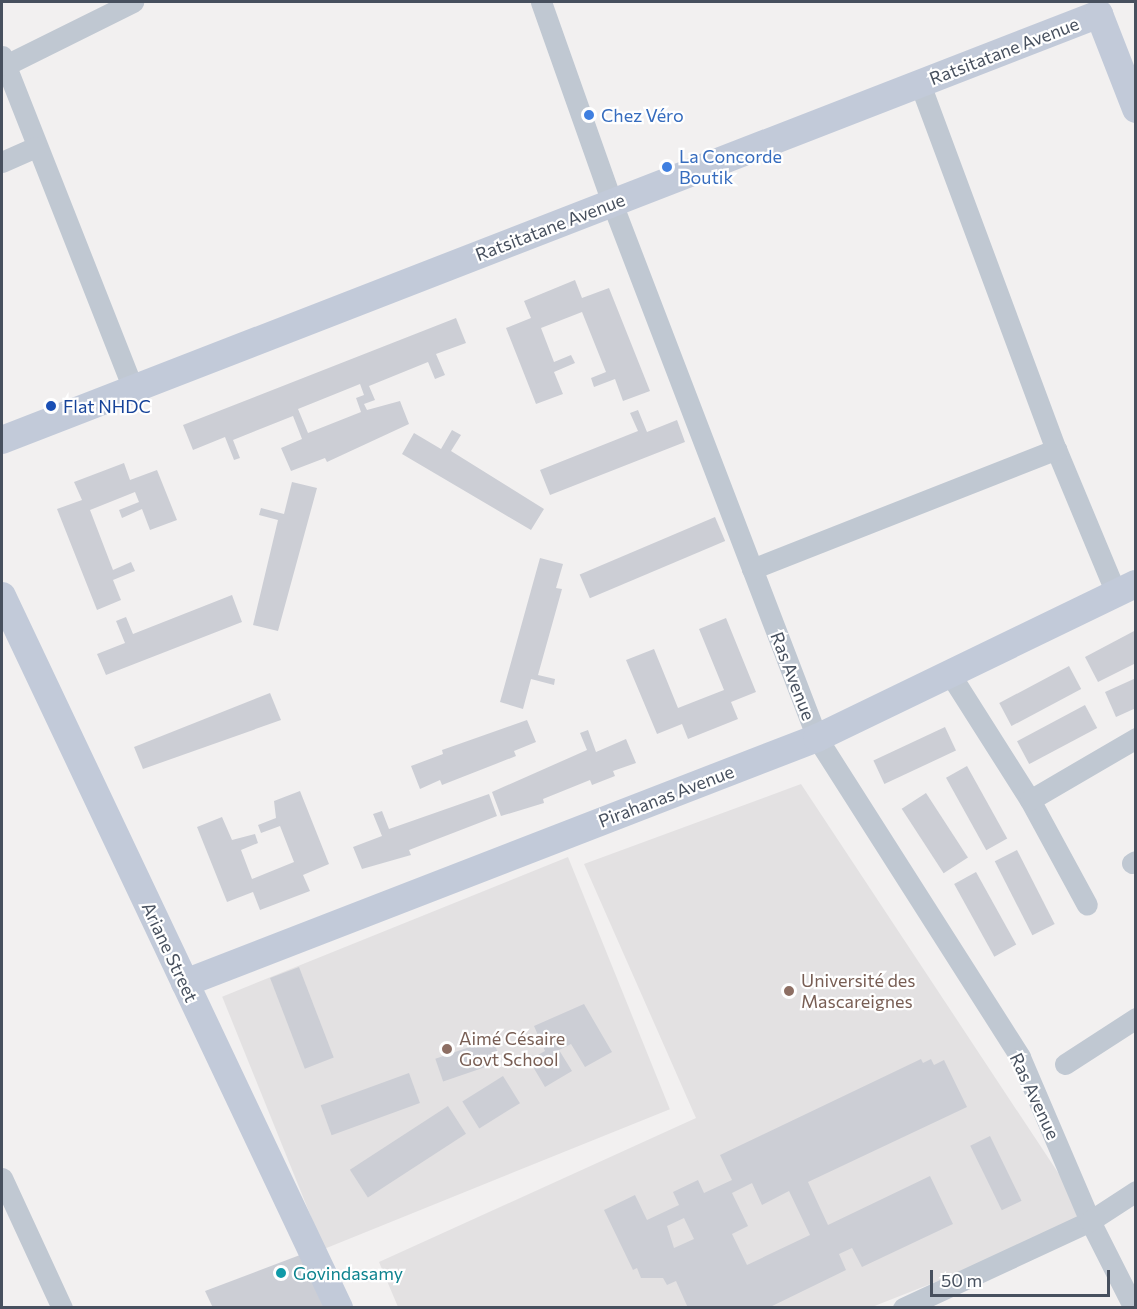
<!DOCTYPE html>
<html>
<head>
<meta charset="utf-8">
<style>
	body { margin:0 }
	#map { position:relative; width:1137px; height:1309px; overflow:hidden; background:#f2f0f0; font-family:Commissioner,sans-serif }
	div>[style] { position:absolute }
	.education>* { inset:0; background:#e3e1e2; transform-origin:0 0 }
	.building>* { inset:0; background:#ccced5; transform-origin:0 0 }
	.street>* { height:21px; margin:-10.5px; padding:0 10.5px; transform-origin:10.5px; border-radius:10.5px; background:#c0c8d2 }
	.secondary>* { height:28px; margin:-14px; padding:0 14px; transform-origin:14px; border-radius:14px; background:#c2cad9 }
	.dots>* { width:16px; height:16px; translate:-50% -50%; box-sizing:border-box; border:3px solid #fff; border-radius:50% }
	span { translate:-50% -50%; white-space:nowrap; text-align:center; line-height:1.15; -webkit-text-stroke:4.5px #fff; paint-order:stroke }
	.street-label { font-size:18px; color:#47505e }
	.shop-label { font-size:18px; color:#366cbe }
	.left { translate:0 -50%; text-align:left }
	.transit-label { font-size:18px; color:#164399 }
	.education-label { font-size:18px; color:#785e54 }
	.culture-label { font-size:18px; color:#0d838f }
	.frame { position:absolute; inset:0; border:3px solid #47505e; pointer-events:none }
	.scale { position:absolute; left:930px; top:1270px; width:180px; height:27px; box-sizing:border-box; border:3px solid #47505e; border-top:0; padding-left:8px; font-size:18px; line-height:21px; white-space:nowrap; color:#47505e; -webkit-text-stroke:4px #fff; paint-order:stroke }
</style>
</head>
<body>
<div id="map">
	<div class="education">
		<div style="clip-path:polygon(801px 784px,1090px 1221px,872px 1307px,398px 1307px,379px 1262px,696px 1118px,584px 864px)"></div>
		<div style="left:568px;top:857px;width:272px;height:373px;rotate:68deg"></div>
	</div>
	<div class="building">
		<div style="clip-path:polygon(575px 280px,582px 298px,609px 288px,650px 391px,623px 401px,615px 379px,594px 387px,591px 378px,606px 372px,582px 312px,541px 328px,554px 362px,571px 355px,575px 363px,554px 372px,563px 394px,536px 404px,506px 328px,531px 318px,524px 301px)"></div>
		<div style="clip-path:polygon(evenodd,456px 318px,466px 343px,436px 354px,445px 375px,435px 379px,428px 362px,369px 386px,375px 400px,364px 404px,367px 410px,400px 401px,409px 424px,327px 462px,325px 458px,291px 471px,281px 448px,302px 439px,293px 416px,233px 440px,240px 458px,234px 460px,225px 437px,193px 450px,183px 425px,456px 318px,360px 384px,364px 395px,356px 398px,361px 412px,308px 433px,298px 409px,360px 384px)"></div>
		<div style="clip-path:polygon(638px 410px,647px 432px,677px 420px,685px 442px,550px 495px,540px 470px,638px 431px,630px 413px)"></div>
		<div style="clip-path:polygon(452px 430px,461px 435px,451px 451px,544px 509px,531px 530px,402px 454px,414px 433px,441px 449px)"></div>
		<div style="clip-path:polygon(124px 463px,130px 480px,157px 470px,177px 520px,150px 530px,142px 509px,122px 518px,119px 510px,139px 502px,135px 492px,90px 510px,113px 570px,131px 562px,135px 571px,113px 580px,121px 600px,97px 610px,57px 509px,82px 500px,74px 482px)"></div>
		<div style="clip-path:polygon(292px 482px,317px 488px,278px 631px,253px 625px,278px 520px,259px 515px,261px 508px,284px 514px)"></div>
		<div style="left:715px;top:517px;width:26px;height:147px;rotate:67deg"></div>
		<div style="clip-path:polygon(540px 558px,563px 564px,556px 588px,562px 589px,538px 675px,555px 679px,554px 685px,531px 679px,523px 709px,500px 702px)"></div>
		<div style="clip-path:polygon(232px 595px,242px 622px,106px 675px,97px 654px,125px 643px,116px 621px,126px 617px,133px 634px)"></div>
		<div style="clip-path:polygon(726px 618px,756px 692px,731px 702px,738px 719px,688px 739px,682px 724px,657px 734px,626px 660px,654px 649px,678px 708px,724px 690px,699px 629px)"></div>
		<div style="clip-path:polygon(1136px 630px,1136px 663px,1098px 682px,1085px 657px)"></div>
		<div style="left:1069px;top:666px;width:26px;height:79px;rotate:62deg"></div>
		<div style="clip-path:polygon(1136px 678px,1136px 708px,1116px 717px,1105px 692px)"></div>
		<div style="clip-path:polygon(270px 693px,281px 720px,143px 769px,134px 747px)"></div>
		<div style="left:1085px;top:705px;width:26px;height:77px;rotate:62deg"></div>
		<div style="clip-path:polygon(527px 720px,536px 742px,514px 751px,516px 756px,442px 785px,440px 780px,420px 789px,411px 766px,443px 754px,442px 750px)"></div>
		<div style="left:945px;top:727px;width:26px;height:79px;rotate:65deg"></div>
		<div style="clip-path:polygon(588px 730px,596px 752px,626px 739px,636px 763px,613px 771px,615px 776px,592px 785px,590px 780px,543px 799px,544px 803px,501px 816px,492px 792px,587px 750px,580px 733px)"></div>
		<div style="left:967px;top:766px;width:83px;height:24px;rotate:61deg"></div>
		<div style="clip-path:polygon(300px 791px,329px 864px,303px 875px,310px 891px,260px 910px,253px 892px,227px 902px,197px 827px,222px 817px,232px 840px,255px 834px,258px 843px,241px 850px,252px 879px,294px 862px,280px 826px,261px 833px,258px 825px,276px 818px,274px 801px)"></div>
		<div style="left:926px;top:793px;width:77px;height:29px;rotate:57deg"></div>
		<div style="clip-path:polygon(489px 794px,497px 816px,409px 850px,411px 855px,362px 869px,353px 847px,382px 836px,373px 814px,382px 811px,389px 829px)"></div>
		<div style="left:1017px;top:850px;width:83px;height:25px;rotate:63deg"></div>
		<div style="left:976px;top:872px;width:83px;height:25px;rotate:61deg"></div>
		<div style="left:299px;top:967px;width:97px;height:31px;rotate:69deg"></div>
		<div style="clip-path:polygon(584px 1004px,612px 1052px,585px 1067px,571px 1044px,559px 1050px,572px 1071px,545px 1087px,529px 1060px,545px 1051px,534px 1026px)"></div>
		<div style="left:493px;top:1039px;width:24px;height:61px;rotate:71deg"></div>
		<div style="clip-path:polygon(evenodd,921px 1059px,923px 1063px,931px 1059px,934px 1065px,944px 1060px,967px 1107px,808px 1182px,828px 1225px,930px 1176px,953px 1224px,862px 1267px,852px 1248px,839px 1254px,846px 1270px,768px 1308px,688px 1308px,676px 1281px,667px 1285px,663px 1278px,641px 1278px,637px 1268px,633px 1270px,604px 1210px,635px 1195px,647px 1220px,679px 1205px,673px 1192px,698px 1180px,704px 1193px,732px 1180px,720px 1155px,921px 1059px,752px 1183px,762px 1205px,789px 1191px,810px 1235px,747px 1265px,732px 1234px,748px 1226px,732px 1193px,752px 1183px,921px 1059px,684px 1218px,694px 1239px,674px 1248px,667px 1226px,684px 1218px)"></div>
		<div style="left:409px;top:1073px;width:32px;height:94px;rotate:70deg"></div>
		<div style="left:503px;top:1076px;width:32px;height:48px;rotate:58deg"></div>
		<div style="left:448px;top:1106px;width:33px;height:117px;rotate:57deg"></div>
		<div style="left:990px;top:1136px;width:72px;height:22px;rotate:64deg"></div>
		<div style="clip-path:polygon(300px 1255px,324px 1308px,213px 1308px,205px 1291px)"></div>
	</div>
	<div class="street">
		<div style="left:541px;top:2px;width:213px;rotate:70.5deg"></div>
		<div style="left:612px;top:203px;width:573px;rotate:69.03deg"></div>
		<div style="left:817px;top:738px;width:378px;rotate:57.5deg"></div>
		<div style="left:1020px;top:1057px;width:178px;rotate:66.9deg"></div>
		<div style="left:1090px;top:1221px;width:97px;rotate:63.2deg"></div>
		<div style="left:2px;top:56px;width:357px;rotate:68.5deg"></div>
		<div style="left:6px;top:65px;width:142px;rotate:-26.4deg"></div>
		<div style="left:920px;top:84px;width:390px;rotate:69.6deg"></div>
		<div style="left:1056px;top:449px;width:156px;rotate:67.4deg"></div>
		<div style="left:2px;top:162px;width:36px;rotate:-24deg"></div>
		<div style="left:752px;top:569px;width:327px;rotate:-21.5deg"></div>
		<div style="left:950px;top:674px;width:149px;rotate:57.6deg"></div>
		<div style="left:1030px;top:800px;width:119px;rotate:61.5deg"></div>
		<div style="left:1030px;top:800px;width:123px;rotate:-30.3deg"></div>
		<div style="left:1132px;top:863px;width:4px;rotate:-27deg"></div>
		<div style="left:1065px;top:1064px;width:85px;rotate:-32.9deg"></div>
		<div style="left:2px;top:1178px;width:143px;rotate:65.2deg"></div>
		<div style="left:903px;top:1308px;width:206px;rotate:-24.9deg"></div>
		<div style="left:1090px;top:1221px;width:55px;rotate:-33.1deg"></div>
	</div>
	<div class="secondary">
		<div style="left:2px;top:440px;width:1177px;rotate:-21.22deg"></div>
		<div style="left:1099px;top:14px;width:102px;rotate:68.7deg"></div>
		<div style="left:2px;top:596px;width:788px;rotate:64.67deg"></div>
		<div style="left:185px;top:983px;width:678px;rotate:-21.19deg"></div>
		<div style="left:817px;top:738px;width:354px;rotate:-25.8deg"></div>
	</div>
	<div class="dots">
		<div style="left:589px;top:115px;background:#3f7fe0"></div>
		<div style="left:667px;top:167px;background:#3f7fe0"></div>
		<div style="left:51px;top:406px;background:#1a4fb4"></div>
		<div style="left:789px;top:991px;background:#8d6e63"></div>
		<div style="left:447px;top:1049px;background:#8d6e63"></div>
		<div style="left:281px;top:1273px;background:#0f9aa8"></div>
	</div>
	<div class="street-label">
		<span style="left:1004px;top:51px;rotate:-21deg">Ratsitatane Avenue</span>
		<span style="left:550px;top:227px;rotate:-21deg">Ratsitatane Avenue</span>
		<span style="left:793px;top:676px;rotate:69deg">Ras Avenue</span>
		<span style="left:666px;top:796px;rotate:-21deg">Pirahanas Avenue</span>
		<span style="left:170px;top:952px;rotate:65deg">Ariane Street</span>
		<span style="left:1035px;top:1096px;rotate:65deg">Ras Avenue</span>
	</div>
	<div class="shop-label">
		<span class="left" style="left:601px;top:115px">Chez Véro</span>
		<span class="left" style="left:679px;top:167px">La Concorde<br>Boutik</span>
	</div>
	<div class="transit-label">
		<span class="left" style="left:63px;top:406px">Flat NHDC</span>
	</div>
	<div class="education-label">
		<span class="left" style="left:801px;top:991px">Université des<br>Mascareignes</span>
		<span class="left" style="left:459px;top:1049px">Aimé Césaire<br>Govt School</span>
	</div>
	<div class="culture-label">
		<span class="left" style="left:293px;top:1273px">Govindasamy</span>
	</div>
	<div class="frame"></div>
	<div class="scale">50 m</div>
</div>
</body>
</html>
